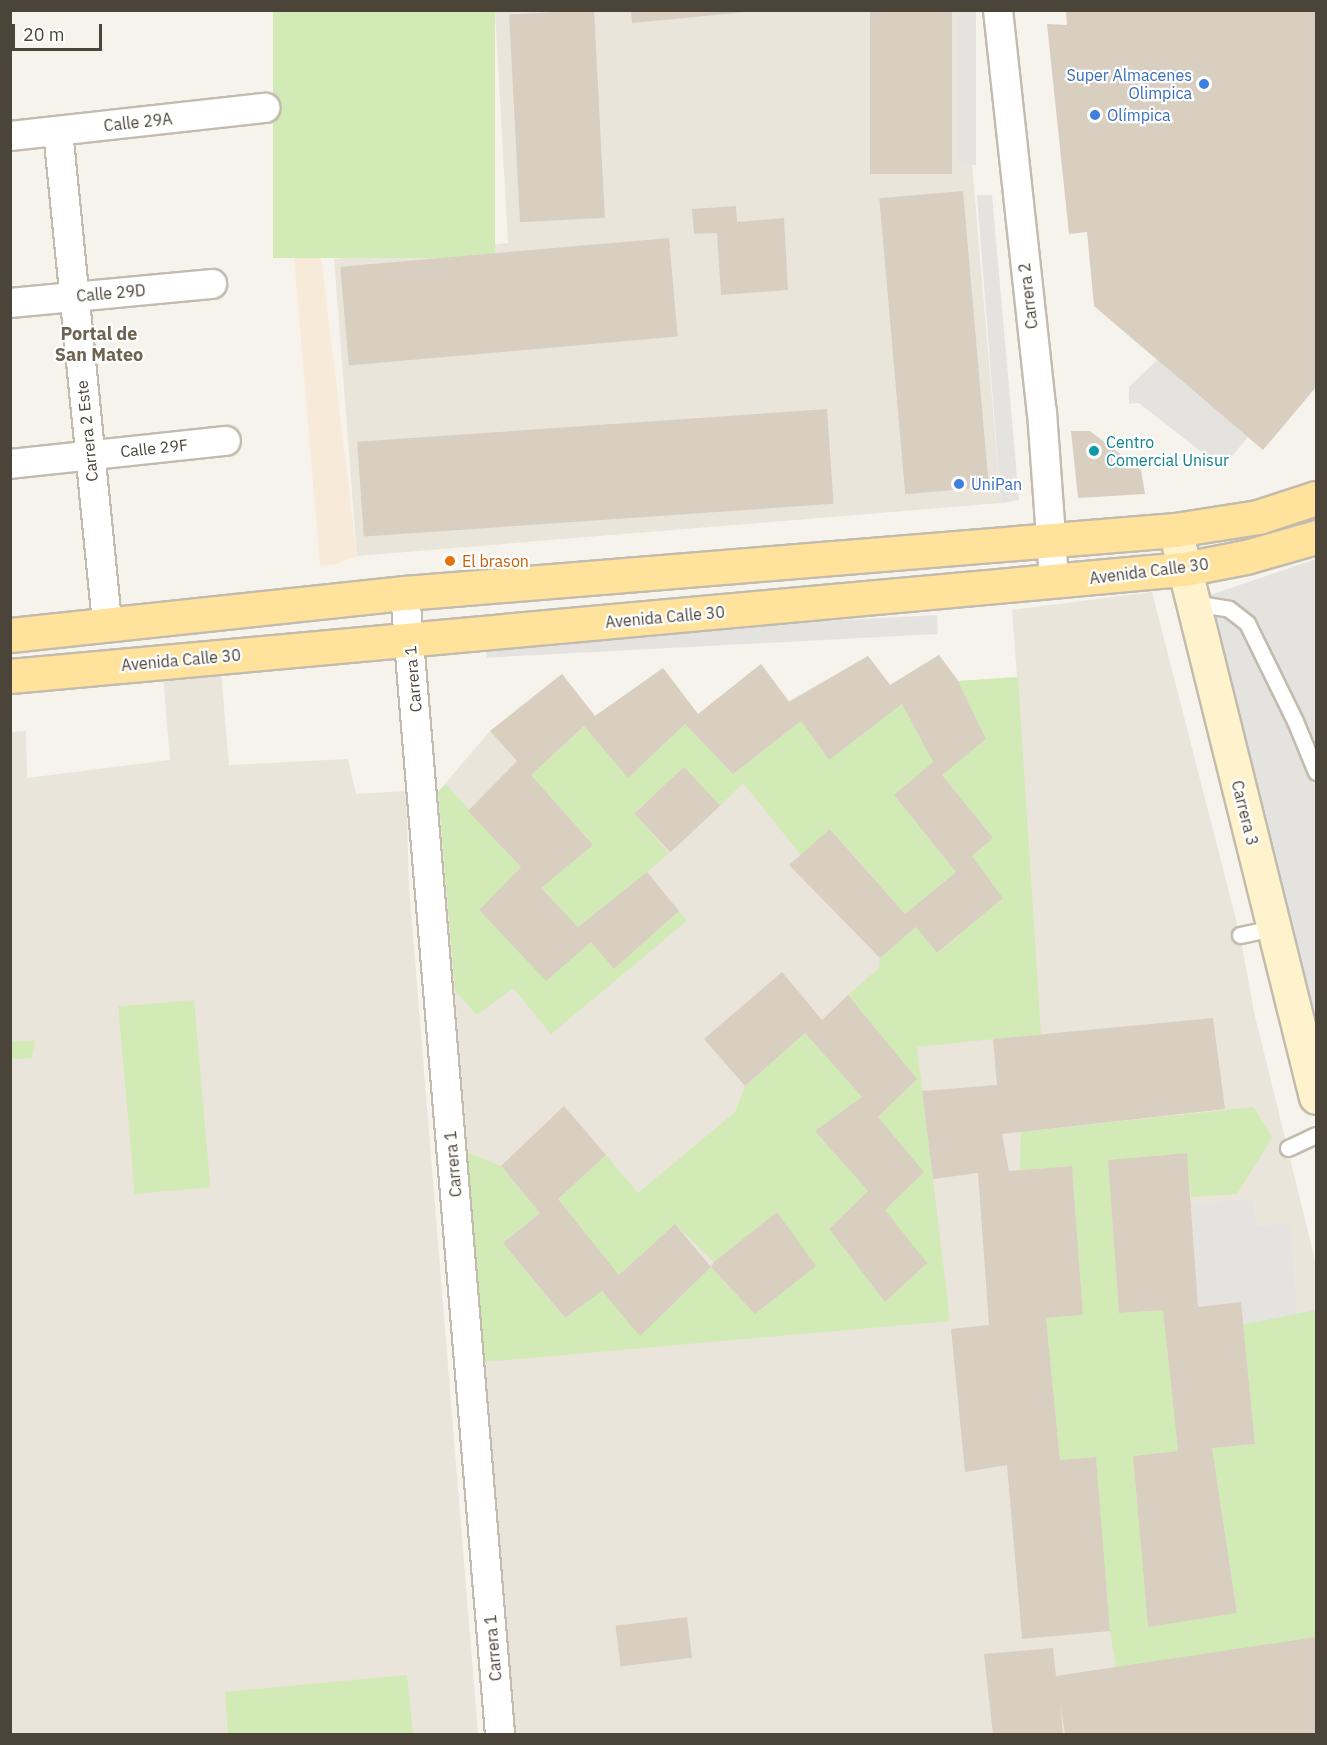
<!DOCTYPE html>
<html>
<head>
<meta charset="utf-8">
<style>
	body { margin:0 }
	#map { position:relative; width:1327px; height:1745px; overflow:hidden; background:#f6f3ec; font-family:"IBM Plex Sans",sans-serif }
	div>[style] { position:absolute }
	.residential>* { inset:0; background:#eae5da }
	.commercial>* { inset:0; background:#f7ead8 }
	.green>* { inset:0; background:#d2eab5; transform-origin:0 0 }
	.parking>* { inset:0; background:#e5e3e0; transform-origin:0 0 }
	.building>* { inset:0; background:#d8cfc1; transform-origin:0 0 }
	.roads { filter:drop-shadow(2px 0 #c2bbae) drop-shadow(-2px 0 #c2bbae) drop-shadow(0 2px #c2bbae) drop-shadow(0 -2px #c2bbae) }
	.lane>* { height:15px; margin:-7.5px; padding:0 7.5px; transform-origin:7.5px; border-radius:7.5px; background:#fff }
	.street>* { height:28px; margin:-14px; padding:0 14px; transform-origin:14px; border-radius:14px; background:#fff }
	.secondary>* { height:33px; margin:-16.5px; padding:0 16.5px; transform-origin:16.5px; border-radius:16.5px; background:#fff3cd }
	.primary>* { height:33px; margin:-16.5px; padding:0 16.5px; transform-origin:16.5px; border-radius:16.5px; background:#ffe39c }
	.dots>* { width:16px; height:16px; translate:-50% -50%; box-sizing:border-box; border:3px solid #fff; border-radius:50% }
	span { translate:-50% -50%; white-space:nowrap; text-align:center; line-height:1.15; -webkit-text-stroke:4.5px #fff; paint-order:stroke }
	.shop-label { font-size:16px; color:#366cbe }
	.right { translate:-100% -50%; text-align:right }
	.left { translate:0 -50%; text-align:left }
	.street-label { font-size:16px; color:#4b4439 }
	.culture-label { font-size:16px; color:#0d838f }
	.food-label { font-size:16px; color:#c56008 }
	.neighbourhood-label { font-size:18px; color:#6e6250; font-weight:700 }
	.frame { position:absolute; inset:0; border:12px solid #4b4439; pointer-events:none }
	.scale { position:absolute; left:12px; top:24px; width:90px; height:27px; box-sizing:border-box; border:3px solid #4b4439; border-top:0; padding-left:8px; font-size:18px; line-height:21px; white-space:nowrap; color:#4b4439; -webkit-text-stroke:4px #fff; paint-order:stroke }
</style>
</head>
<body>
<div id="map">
	<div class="residential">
		<div style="clip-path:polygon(495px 11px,959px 11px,1001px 503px,357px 556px,334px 259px,508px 243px)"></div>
		<div style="clip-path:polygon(1152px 592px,1240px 935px,1254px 1012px,1316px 1264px,1316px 1734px,516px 1734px,438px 792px,490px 731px,562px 674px,595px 716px,663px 668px,698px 714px,761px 664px,789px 701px,868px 656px,890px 685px,939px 655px,959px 681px,1017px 677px,1012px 610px)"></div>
		<div style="clip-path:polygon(221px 672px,229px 765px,348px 759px,356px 794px,406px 791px,409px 886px,478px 1734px,11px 1734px,11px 732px,26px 731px,27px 778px,170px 760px,163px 675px)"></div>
	</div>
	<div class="commercial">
		<div style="clip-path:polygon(294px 257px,321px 257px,357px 556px,336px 564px,320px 566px)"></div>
	</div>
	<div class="green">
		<div style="left:273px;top:11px;width:222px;height:247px"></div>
		<div style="clip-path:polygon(1018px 677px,1041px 1034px,917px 1047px,950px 1321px,484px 1362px,467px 1152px,501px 1166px,540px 1213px,503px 1243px,564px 1318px,602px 1291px,640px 1335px,711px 1267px,755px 1314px,815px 1266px,777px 1212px,714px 1262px,675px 1224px,619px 1275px,558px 1199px,606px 1155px,638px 1193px,735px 1112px,745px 1086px,805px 1033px,862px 1097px,816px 1131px,868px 1191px,829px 1229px,885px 1302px,926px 1263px,885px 1210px,923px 1172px,878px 1117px,917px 1079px,848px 995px,879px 968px,880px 958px,916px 927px,938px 953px,1003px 898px,972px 856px,993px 838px,942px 775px,986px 739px,958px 681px)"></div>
		<div style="clip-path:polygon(902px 704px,933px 762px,894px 795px,956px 872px,905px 914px,831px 829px,801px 855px,743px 783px,720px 806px,684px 768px,634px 813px,669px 853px,647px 872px,578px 927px,541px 888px,593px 845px,531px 775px,584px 726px,628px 778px,685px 724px,733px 774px,801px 721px,829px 760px)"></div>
		<div style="clip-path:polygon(446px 784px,521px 867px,479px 910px,546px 980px,591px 942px,614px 969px,679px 911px,687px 921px,551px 1034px,513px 988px,477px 1015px,455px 991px,438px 792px)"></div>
		<div style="left:194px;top:1000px;width:188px;height:76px;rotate:85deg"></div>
		<div style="clip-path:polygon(35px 1040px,32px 1058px,11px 1059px,11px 1042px)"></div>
		<div style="clip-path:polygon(1254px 1107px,1272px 1138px,1237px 1194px,1191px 1197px,1187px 1153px,1108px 1160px,1119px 1313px,1163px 1310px,1178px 1451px,1133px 1456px,1148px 1627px,1237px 1612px,1212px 1448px,1255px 1444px,1243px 1324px,1316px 1310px,1316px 1637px,1116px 1668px,1110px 1631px,1096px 1457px,1060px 1460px,1046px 1318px,1083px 1315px,1072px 1166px,1020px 1170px,1021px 1132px)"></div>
		<div style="clip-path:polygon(407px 1675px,413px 1734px,228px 1734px,225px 1692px)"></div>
	</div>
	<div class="parking">
		<div style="left:959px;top:11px;width:17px;height:154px"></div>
		<div style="clip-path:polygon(977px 195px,992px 195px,1019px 500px,1001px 503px)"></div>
		<div style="clip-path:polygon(1157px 360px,1248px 437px,1222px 468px,1139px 403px,1129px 404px,1129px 387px)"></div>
		<div style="clip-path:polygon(1316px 559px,1316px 1016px,1204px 597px)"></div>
		<div style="left:937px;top:615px;width:19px;height:452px;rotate:87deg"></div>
		<div style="clip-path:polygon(1253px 1199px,1256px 1226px,1291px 1224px,1297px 1314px,1243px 1324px,1241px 1302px,1198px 1307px,1191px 1204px)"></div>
	</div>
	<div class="building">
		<div style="left:594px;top:10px;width:208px;height:85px;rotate:87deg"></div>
		<div style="clip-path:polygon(631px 10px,747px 10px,747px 12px,632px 23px)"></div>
		<div style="left:870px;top:10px;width:82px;height:164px"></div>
		<div style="clip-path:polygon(1066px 10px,1316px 10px,1316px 387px,1263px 450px,1094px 306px,1087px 232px,1069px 234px,1047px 24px,1067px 25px)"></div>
		<div style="left:963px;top:191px;width:297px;height:84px;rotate:85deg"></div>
		<div style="clip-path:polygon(736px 206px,737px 222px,784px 218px,788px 290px,721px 295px,717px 233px,694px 234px,692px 209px)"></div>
		<div style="left:669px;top:238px;width:99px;height:330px;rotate:85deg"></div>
		<div style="left:827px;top:409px;width:95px;height:471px;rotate:86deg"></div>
		<div style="clip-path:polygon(1071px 431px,1090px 431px,1141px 470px,1145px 494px,1078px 498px)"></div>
		<div style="clip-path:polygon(939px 655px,958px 681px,986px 739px,942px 775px,993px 838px,972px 856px,1003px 898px,937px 953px,916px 927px,880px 958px,789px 865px,830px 829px,905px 914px,956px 872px,894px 795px,933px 762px,902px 704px,829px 760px,801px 721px,733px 774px,685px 724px,628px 778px,584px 726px,531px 775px,593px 845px,541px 888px,578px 927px,647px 872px,679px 911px,614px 969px,591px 942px,546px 981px,479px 910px,521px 867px,468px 811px,517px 761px,490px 731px,562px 674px,595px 716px,663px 668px,698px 714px,761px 664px,789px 702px,868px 656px,890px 685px)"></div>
		<div style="left:684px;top:767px;width:53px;height:68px;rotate:47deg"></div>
		<div style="clip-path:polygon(782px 972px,822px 1020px,848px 995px,917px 1079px,878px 1117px,924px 1172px,885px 1210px,927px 1263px,885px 1302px,829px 1229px,868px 1191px,815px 1131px,862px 1097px,805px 1033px,745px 1086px,704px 1039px)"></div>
		<div style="clip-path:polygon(1213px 1018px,1225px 1109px,1002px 1134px,1009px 1171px,1072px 1166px,1083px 1315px,1046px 1318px,1060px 1460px,1096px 1457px,1110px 1631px,1022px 1639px,1007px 1465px,965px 1472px,951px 1329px,989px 1325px,978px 1173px,933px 1179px,922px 1091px,997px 1085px,993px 1039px)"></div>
		<div style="clip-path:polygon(564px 1106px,606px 1155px,558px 1199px,619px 1275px,675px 1224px,711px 1267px,640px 1336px,602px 1291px,565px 1318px,503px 1243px,540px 1213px,501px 1166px)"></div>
		<div style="clip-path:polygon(1187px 1153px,1198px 1307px,1241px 1302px,1255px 1444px,1212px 1448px,1237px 1613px,1148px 1627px,1133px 1456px,1178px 1451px,1163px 1310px,1119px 1313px,1108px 1160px)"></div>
		<div style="clip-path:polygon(777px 1212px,816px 1266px,755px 1314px,711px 1267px,714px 1262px)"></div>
		<div style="left:687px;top:1617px;width:41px;height:72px;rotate:83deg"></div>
		<div style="clip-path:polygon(1316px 1637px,1316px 1734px,1065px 1734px,1060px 1702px,1063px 1734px,993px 1734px,984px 1654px,1053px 1648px,1056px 1676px)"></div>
	</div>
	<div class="roads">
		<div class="lane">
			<div style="left:1193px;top:603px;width:36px;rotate:9deg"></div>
			<div style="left:1229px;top:609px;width:23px;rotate:38deg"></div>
			<div style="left:1247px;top:623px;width:109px;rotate:63.9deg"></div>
			<div style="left:1295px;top:721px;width:55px;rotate:67.6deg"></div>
			<div style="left:1240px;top:935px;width:35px;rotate:-12deg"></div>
			<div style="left:1288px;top:1148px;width:31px;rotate:-25deg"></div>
		</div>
		<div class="street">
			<div style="left:998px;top:10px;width:404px;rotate:83.8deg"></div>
			<div style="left:1042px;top:412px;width:169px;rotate:85.9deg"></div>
			<div style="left:58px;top:131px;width:495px;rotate:84.3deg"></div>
			<div style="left:10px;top:136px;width:257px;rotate:-6.3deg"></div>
			<div style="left:10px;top:303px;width:203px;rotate:-5.4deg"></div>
			<div style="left:10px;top:464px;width:217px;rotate:-6.1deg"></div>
			<div style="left:405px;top:593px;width:1145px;rotate:85.24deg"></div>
		</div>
		<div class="secondary">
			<div style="left:1175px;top:530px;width:584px;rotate:76.04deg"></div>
		</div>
		<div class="primary">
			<div style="left:10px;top:635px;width:397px;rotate:-6.1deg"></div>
			<div style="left:405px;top:593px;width:773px;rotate:-4.68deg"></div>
			<div style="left:1175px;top:530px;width:84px;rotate:-8.9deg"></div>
			<div style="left:1258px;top:517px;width:61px;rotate:-18.1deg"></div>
			<div style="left:10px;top:676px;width:1179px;rotate:-5.21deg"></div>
			<div style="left:1184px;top:569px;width:63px;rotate:-11deg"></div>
			<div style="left:1246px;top:557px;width:73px;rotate:-15.9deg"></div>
		</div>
	</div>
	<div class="dots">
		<div style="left:1204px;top:84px;background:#3f7fe0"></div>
		<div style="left:1095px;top:115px;background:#3f7fe0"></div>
		<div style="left:1094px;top:451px;background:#0f9aa8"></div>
		<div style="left:959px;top:484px;background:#3f7fe0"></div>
		<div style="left:450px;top:561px;background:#e8710a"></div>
	</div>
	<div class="shop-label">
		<span class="right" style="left:1192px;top:84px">Super Almacenes<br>Olimpica</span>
		<span class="left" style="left:1107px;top:115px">Olímpica</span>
		<span class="left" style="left:971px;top:484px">UniPan</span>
	</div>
	<div class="street-label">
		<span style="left:138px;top:122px;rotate:-6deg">Calle 29A</span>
		<span style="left:111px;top:293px;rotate:-5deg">Calle 29D</span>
		<span style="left:1028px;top:296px;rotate:-97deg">Carrera 2</span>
		<span style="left:87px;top:431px;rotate:-96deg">Carrera 2 Este</span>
		<span style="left:154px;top:448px;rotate:-6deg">Calle 29F</span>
		<span style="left:1149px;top:571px;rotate:-7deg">Avenida Calle 30</span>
		<span style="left:665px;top:617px;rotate:-5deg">Avenida Calle 30</span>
		<span style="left:181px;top:660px;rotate:-5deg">Avenida Calle 30</span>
		<span style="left:413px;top:679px;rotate:-95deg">Carrera 1</span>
		<span style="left:1245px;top:813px;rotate:76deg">Carrera 3</span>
		<span style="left:453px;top:1164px;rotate:-95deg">Carrera 1</span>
		<span style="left:493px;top:1648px;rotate:-95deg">Carrera 1</span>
	</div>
	<div class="culture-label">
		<span class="left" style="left:1106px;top:451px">Centro<br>Comercial Unisur</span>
	</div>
	<div class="food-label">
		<span class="left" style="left:462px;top:561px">El brason</span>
	</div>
	<div class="neighbourhood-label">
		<span style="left:99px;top:345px">Portal de<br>San Mateo</span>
	</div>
	<div class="frame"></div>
	<div class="scale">20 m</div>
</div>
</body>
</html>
